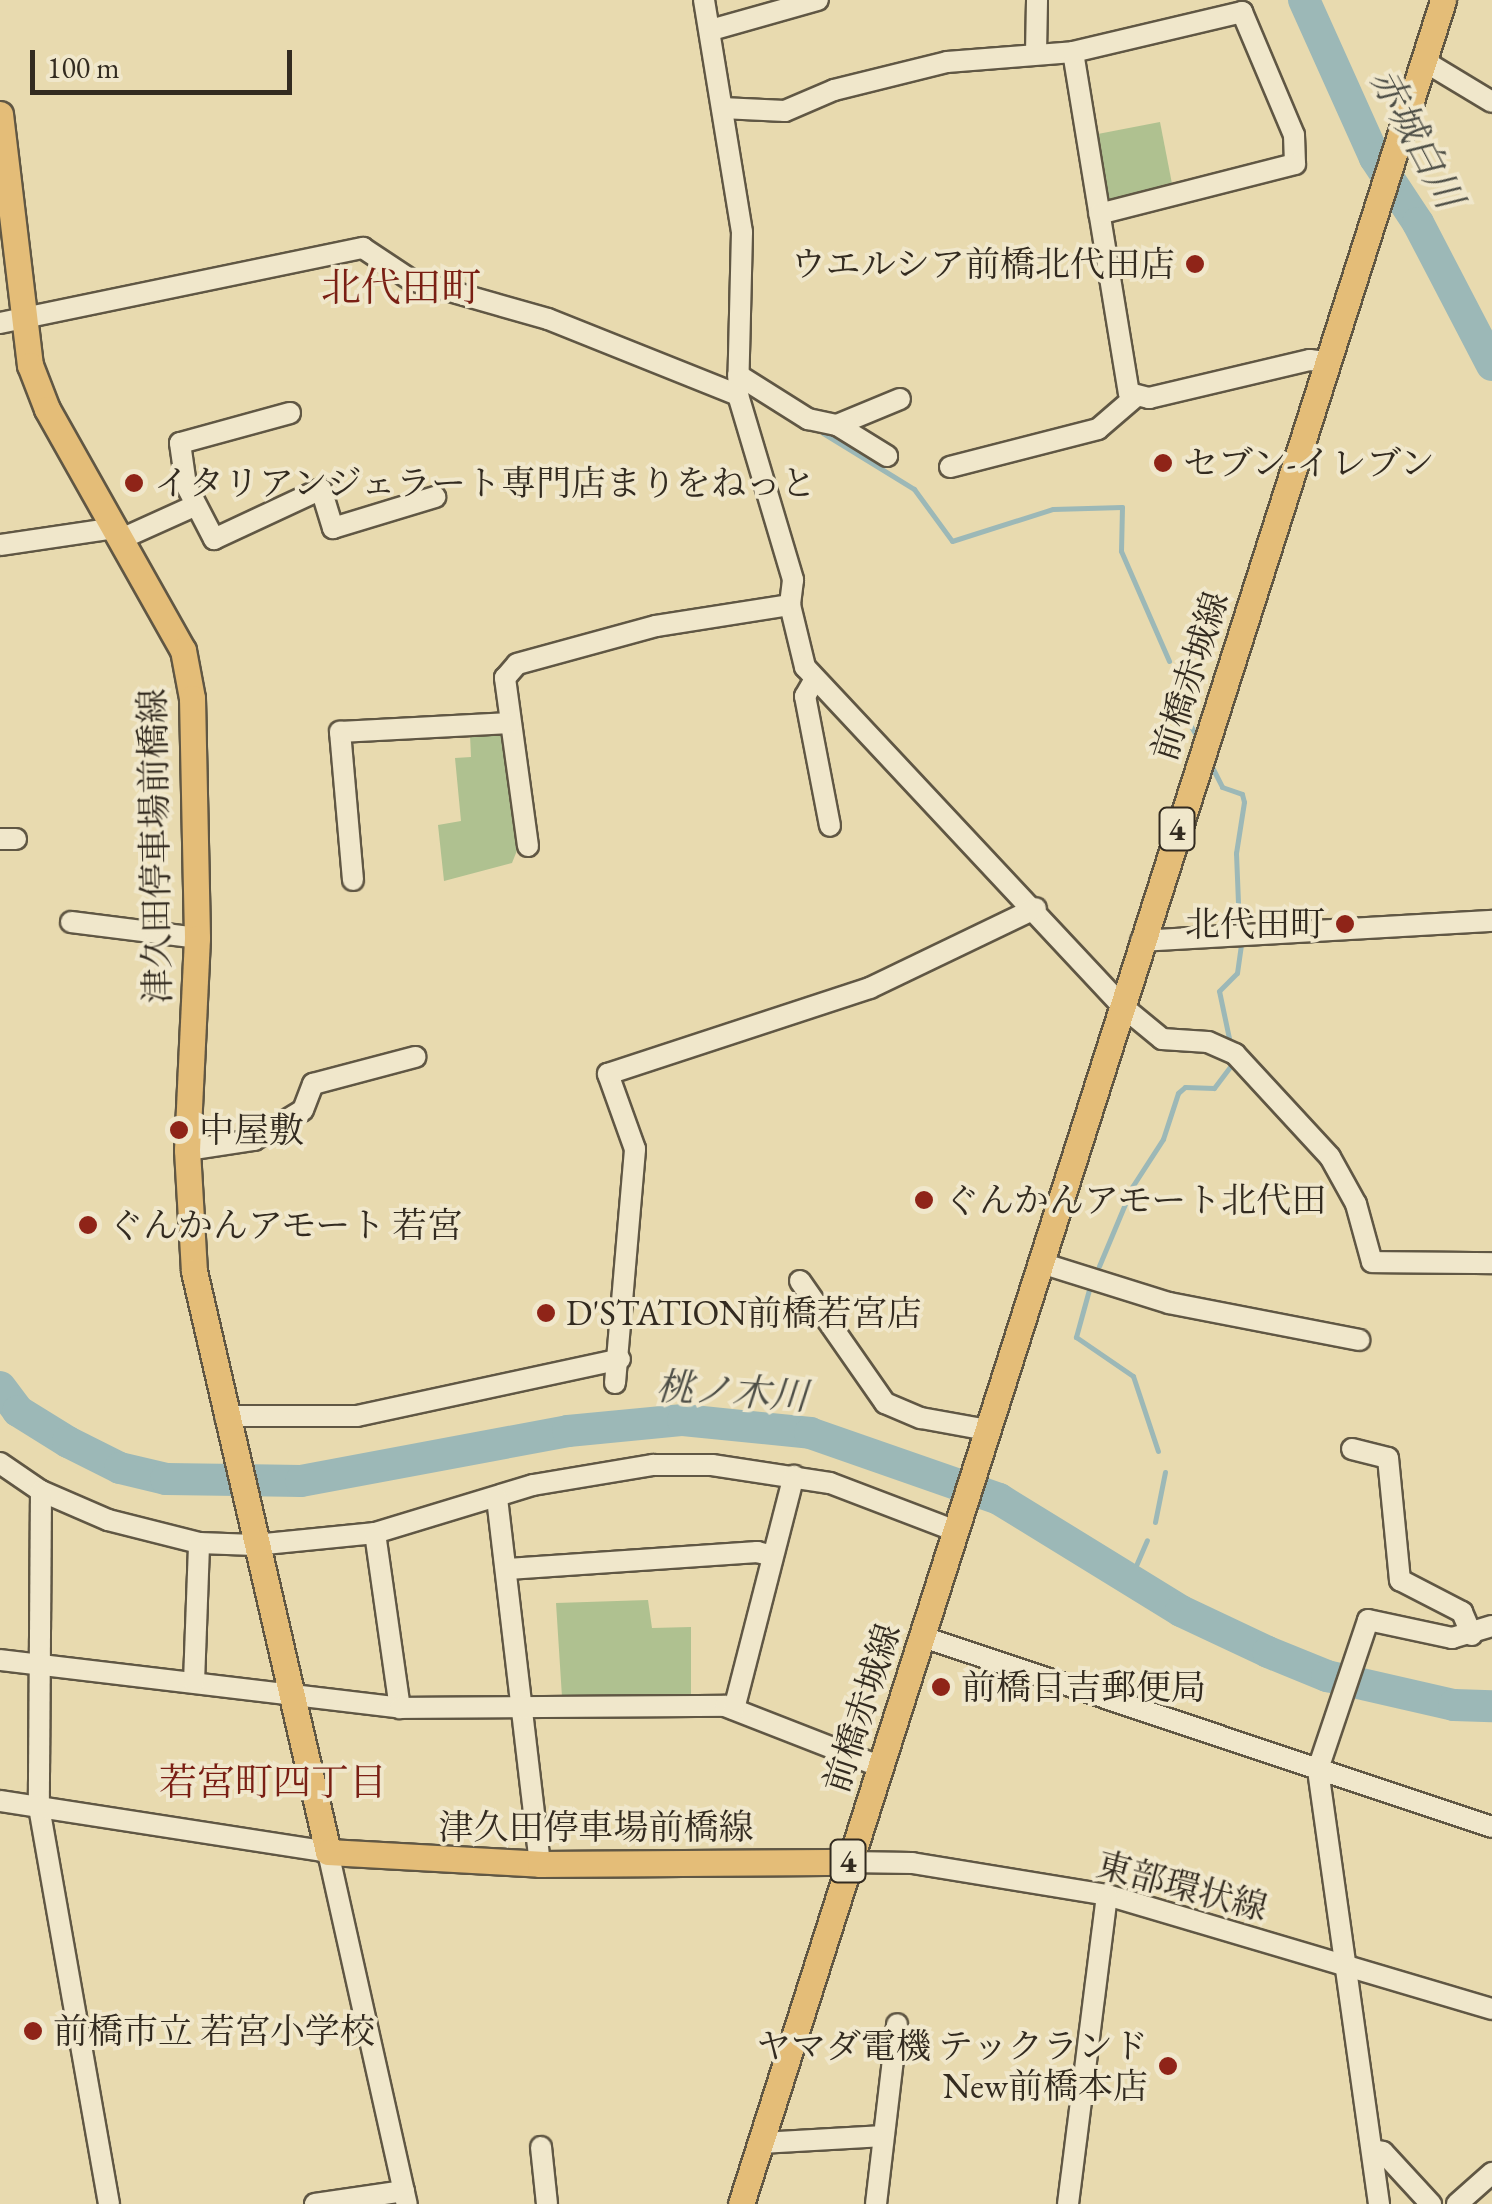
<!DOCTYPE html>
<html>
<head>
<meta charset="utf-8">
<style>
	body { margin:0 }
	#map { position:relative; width:1492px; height:2204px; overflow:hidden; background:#e8daaf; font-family:"EB Garamond","Noto Serif JP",serif }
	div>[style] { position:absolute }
	.green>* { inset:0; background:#afc190; transform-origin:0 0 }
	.stream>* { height:5px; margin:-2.5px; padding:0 2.5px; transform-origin:2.5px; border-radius:2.5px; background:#9cb8b7 }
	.river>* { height:32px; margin:-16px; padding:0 16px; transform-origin:16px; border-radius:16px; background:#9cb8b7 }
	.roads { filter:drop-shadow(2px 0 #605744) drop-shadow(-2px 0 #605744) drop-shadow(0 2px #605744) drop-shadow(0 -2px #605744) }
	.minor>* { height:20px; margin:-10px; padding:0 10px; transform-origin:10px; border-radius:10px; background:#f0e7cb }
	.major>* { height:25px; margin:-12.5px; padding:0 12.5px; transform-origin:12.5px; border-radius:12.5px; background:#e4bd78 }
	.dots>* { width:28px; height:28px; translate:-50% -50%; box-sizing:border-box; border:5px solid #f0e7cb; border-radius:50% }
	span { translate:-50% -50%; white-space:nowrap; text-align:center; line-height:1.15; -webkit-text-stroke:8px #f0e7cb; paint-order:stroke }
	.shield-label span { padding:2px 8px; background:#f0e7cb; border:2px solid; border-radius:8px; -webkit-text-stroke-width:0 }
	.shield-label { font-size:32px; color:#332b20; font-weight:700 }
	.poi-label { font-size:35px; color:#332b20 }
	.right { translate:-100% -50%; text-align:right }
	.left { translate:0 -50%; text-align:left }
	.street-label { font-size:35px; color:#332b20 }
	.water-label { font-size:38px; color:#4d4e46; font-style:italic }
	.neighbourhood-label { font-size:38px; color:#7a1f14 }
	.quarter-label { font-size:40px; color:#7a1f14 }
	.scale { position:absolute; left:30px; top:50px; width:262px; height:45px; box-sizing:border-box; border:5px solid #332b20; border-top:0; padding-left:12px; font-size:30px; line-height:35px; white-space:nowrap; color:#332b20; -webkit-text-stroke:8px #f0e7cb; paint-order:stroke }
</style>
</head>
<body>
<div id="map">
	<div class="green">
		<div style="left:1160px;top:122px;width:69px;height:66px;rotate:79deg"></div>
		<div style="clip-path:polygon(507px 732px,520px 843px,512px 863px,444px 881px,438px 825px,461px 821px,455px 758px,471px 757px,470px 735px)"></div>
		<div style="clip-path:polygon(648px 1600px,652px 1628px,691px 1627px,691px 1697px,562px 1697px,556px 1603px)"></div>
	</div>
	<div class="stream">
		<div style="left:823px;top:433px;width:107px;rotate:31.6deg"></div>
		<div style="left:914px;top:489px;width:64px;rotate:53.8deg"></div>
		<div style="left:952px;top:541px;width:106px;rotate:-17.6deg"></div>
		<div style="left:1053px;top:509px;width:69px;rotate:-1.7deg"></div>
		<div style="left:1122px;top:507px;width:44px;rotate:91.3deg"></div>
		<div style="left:1121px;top:551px;width:120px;rotate:66.4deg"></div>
		<div style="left:1181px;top:709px;width:28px;rotate:60deg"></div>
		<div style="left:1212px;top:767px;width:22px;rotate:63deg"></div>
		<div style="left:1222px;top:787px;width:21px;rotate:19deg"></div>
		<div style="left:1242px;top:794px;width:8px;rotate:76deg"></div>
		<div style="left:1244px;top:802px;width:52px;rotate:98.9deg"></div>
		<div style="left:1236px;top:853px;width:74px;rotate:87.7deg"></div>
		<div style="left:1230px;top:1043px;width:53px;rotate:-101.9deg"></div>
		<div style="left:1219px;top:991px;width:25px;rotate:-45deg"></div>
		<div style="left:1237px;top:973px;width:30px;rotate:-82deg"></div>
		<div style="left:1099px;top:1266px;width:86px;rotate:-67.3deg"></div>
		<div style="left:1132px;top:1187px;width:57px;rotate:-57.1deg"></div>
		<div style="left:1163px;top:1139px;width:48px;rotate:-71.9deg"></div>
		<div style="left:1178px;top:1093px;width:9px;rotate:-41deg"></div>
		<div style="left:1185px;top:1087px;width:29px;rotate:2deg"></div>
		<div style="left:1214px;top:1088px;width:26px;rotate:-53deg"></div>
		<div style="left:1090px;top:1286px;width:53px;rotate:105.4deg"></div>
		<div style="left:1076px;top:1337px;width:69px;rotate:34.4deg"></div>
		<div style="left:1133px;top:1376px;width:79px;rotate:71.6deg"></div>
		<div style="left:1155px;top:1522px;width:51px;rotate:-78.7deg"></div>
		<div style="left:1131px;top:1577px;width:40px;rotate:-66.6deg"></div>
	</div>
	<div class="river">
		<div style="left:1304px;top:0;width:173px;rotate:65.8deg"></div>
		<div style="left:1375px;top:158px;width:78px;rotate:56.5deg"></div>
		<div style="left:1418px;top:223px;width:160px;rotate:62.5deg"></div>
		<div style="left:0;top:1387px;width:30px;rotate:53deg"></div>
		<div style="left:18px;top:1411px;width:59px;rotate:31.8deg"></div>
		<div style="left:68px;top:1442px;width:58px;rotate:26.6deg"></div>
		<div style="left:120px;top:1468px;width:47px;rotate:13.4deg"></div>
		<div style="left:166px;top:1479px;width:135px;rotate:0.8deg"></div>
		<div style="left:301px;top:1481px;width:272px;rotate:-10.6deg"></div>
		<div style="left:568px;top:1431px;width:116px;rotate:-5.5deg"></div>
		<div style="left:683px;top:1420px;width:128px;rotate:5.8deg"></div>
		<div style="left:810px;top:1433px;width:200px;rotate:19.2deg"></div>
		<div style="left:999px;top:1499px;width:214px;rotate:31.6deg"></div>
		<div style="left:1181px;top:1611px;width:96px;rotate:25.2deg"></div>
		<div style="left:1268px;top:1652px;width:64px;rotate:22.1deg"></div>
		<div style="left:1327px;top:1676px;width:130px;rotate:12.9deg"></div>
		<div style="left:1454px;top:1705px;width:38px;rotate:2deg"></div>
	</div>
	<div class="roads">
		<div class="minor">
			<div style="left:704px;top:0;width:235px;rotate:80.7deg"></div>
			<div style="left:742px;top:232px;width:163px;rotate:91.4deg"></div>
			<div style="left:738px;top:395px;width:193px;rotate:73.4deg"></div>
			<div style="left:793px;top:580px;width:25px;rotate:97deg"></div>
			<div style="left:790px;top:605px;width:64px;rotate:76.4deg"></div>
			<div style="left:805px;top:667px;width:464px;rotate:46.9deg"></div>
			<div style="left:1122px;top:1006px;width:52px;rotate:39.5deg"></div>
			<div style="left:1162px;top:1039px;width:46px;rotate:3.7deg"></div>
			<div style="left:1208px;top:1042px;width:30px;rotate:24deg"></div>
			<div style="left:1235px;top:1054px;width:140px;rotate:47.3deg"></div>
			<div style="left:1330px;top:1157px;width:54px;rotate:61deg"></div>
			<div style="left:1356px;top:1204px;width:60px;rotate:74.6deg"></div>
			<div style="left:1372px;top:1262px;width:120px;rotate:0.5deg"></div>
			<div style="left:711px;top:30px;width:111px;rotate:-15.7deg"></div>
			<div style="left:1073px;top:52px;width:346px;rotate:80.7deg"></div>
			<div style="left:1129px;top:393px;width:21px;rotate:14deg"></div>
			<div style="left:1149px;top:398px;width:165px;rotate:-13.3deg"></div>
			<div style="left:1310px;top:360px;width:17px;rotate:7deg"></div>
			<div style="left:1036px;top:53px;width:53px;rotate:-88.9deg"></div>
			<div style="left:1424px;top:61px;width:79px;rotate:31.1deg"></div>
			<div style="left:722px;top:108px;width:63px;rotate:2.7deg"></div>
			<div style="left:785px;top:111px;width:53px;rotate:-23.2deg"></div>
			<div style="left:834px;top:90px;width:116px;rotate:-13.9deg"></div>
			<div style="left:947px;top:62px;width:126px;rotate:-4.5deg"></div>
			<div style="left:1073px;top:52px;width:174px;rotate:-13.3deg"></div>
			<div style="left:1242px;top:12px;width:134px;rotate:67.1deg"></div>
			<div style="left:1294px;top:135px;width:29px;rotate:88deg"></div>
			<div style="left:1295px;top:164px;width:202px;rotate:165.7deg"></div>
			<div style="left:0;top:323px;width:371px;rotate:-11.7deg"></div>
			<div style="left:363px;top:248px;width:58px;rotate:33.7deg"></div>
			<div style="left:411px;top:280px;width:142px;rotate:15.9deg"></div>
			<div style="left:548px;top:319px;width:205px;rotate:21.8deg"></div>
			<div style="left:738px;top:375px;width:83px;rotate:32.2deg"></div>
			<div style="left:808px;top:419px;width:30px;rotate:12deg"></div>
			<div style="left:837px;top:425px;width:68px;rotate:-22.4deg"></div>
			<div style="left:290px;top:413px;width:114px;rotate:164.7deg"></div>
			<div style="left:180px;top:443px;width:42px;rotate:81.9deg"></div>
			<div style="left:186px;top:485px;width:61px;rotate:62.6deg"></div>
			<div style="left:214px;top:539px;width:118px;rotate:-25deg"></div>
			<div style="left:321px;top:489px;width:41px;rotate:72.9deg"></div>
			<div style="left:333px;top:528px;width:107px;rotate:-16.9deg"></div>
			<div style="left:837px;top:425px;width:59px;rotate:31.8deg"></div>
			<div style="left:950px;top:467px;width:153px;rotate:-14.4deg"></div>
			<div style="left:1098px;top:429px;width:48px;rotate:-40.7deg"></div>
			<div style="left:121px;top:539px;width:80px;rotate:-24.3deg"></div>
			<div style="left:0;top:545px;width:116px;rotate:-8.4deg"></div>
			<div style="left:815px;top:679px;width:20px;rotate:120deg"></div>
			<div style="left:805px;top:696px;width:132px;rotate:79.1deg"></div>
			<div style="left:0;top:839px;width:16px"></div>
			<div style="left:528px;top:846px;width:170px;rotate:-97.8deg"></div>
			<div style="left:505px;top:678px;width:18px;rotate:-49deg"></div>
			<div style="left:517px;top:664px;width:144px;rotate:-15.3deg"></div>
			<div style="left:656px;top:626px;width:136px;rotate:-8.9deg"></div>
			<div style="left:353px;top:880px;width:149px;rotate:-95deg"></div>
			<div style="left:340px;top:732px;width:170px;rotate:-3deg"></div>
			<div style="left:71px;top:922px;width:127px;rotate:7.2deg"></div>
			<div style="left:1141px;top:941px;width:352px;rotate:-3.3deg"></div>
			<div style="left:187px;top:1150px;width:68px;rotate:-8.5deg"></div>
			<div style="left:254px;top:1140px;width:57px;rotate:-31.5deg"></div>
			<div style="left:303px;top:1110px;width:28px;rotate:-69deg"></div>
			<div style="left:313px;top:1084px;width:106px;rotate:-14.8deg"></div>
			<div style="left:1041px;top:1263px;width:134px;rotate:17.4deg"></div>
			<div style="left:1169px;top:1303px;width:194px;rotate:11deg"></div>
			<div style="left:800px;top:1281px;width:149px;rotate:55.1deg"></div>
			<div style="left:885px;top:1403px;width:39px;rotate:23deg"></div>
			<div style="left:921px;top:1418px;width:68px;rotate:10.2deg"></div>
			<div style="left:615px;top:1383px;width:235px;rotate:-85.1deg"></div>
			<div style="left:635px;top:1149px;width:80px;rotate:-109.8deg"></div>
			<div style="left:608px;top:1074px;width:276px;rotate:-18.2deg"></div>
			<div style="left:870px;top:988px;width:184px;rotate:-25.7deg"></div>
			<div style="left:225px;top:1416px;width:132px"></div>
			<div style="left:357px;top:1416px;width:269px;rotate:-12.2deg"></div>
			<div style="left:1352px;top:1449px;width:37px;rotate:14deg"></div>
			<div style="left:1388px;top:1458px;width:123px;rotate:84.4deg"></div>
			<div style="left:1400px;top:1580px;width:70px;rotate:27.3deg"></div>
			<div style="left:1462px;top:1612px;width:25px;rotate:67deg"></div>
			<div style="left:0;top:1463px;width:50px;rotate:34.3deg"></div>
			<div style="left:41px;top:1491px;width:73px;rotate:23.4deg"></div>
			<div style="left:108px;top:1520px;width:94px;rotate:14.2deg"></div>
			<div style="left:199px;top:1543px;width:56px;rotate:2deg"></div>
			<div style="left:255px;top:1545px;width:121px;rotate:-5.7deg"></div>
			<div style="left:375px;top:1533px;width:165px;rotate:-16.9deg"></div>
			<div style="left:533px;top:1485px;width:122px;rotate:-9.5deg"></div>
			<div style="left:653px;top:1465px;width:59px"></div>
			<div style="left:712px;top:1465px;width:119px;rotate:8.7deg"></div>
			<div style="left:830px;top:1483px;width:135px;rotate:20.9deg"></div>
			<div style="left:41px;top:1491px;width:316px;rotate:90.4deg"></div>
			<div style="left:39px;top:1807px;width:403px;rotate:80deg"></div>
			<div style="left:497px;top:1498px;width:369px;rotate:83.3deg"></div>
			<div style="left:375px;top:1533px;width:177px;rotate:81.9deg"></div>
			<div style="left:508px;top:1569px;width:250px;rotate:-3.9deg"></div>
			<div style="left:757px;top:1552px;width:16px;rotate:14deg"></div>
			<div style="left:923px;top:1637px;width:600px;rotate:18.47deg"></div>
			<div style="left:0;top:1660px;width:403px;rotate:6.8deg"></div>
			<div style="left:400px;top:1708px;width:325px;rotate:-0.4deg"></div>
			<div style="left:725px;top:1706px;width:165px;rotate:21.3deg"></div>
			<div style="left:194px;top:1682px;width:139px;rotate:-87.9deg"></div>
			<div style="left:734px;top:1709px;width:241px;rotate:-75.6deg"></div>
			<div style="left:0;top:1801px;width:332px;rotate:8.8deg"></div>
			<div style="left:328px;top:1852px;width:361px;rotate:77.4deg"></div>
			<div style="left:848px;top:1862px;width:64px;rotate:0.9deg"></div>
			<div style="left:912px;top:1863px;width:198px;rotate:9.3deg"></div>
			<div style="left:1107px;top:1895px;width:402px;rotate:16.5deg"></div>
			<div style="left:762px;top:2143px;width:121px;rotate:-3.3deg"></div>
			<div style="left:541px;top:2147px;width:57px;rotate:84deg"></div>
			<div style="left:1372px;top:2150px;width:11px;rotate:10deg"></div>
			<div style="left:1383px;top:2152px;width:71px;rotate:47.3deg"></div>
			<div style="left:315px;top:2204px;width:90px;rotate:-8.3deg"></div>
			<div style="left:876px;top:2204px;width:181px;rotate:-83.3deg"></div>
			<div style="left:1068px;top:2204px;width:311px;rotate:-82.8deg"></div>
			<div style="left:1379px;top:2204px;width:439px;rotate:-98deg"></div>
			<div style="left:1318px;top:1769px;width:157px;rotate:-71.4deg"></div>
			<div style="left:1368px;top:1620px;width:86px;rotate:12.1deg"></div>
			<div style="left:1452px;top:1638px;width:42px;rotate:-16.7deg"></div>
			<div style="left:1457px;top:2204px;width:47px;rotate:-41.5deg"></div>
		</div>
		<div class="major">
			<div style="left:0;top:114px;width:253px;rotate:83.2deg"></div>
			<div style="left:30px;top:365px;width:47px;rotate:68.9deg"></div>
			<div style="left:47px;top:409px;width:277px;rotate:60.6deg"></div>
			<div style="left:183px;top:650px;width:49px;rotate:79.4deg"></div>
			<div style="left:192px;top:698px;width:240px;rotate:88.8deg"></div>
			<div style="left:197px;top:938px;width:212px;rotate:92.7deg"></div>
			<div style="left:187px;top:1150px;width:121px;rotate:86.7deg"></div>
			<div style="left:194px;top:1271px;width:596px;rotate:77.01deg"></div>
			<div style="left:328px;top:1852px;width:212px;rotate:3.2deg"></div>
			<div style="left:540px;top:1864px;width:308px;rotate:-0.4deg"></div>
			<div style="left:741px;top:2204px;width:2313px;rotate:-72.33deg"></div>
		</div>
	</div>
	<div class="dots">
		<div style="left:1195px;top:264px;background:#8f2418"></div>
		<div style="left:1163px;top:463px;background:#8f2418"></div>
		<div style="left:134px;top:483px;background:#8f2418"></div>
		<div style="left:1345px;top:924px;background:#8f2418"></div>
		<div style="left:179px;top:1130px;background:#8f2418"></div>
		<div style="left:924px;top:1200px;background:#8f2418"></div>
		<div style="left:88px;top:1225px;background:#8f2418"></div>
		<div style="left:546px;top:1313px;background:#8f2418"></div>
		<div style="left:941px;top:1687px;background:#8f2418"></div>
		<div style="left:33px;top:2031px;background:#8f2418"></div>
		<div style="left:1168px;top:2066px;background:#8f2418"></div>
	</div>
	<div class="shield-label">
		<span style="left:1177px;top:829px">4</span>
		<span style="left:848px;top:1861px">4</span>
	</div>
	<div class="poi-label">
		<span class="right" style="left:1175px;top:264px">ウエルシア前橋北代田店</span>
		<span class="left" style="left:1183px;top:463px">セブン-イレブン</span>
		<span class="left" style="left:154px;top:483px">イタリアンジェラート専門店まりをねっと</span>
		<span class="right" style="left:1325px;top:924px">北代田町</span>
		<span class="left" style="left:199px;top:1130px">中屋敷</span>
		<span class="left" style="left:944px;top:1200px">ぐんかんアモート北代田</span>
		<span class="left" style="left:108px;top:1225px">ぐんかんアモート 若宮</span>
		<span class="left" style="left:566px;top:1313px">D'STATION前橋若宮店</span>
		<span class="left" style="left:961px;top:1687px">前橋日吉郵便局</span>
		<span class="left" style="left:53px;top:2031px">前橋市立 若宮小学校</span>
		<span class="right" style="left:1148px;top:2066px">ヤマダ電機 テックランド<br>New前橋本店</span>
	</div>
	<div class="street-label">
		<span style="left:1190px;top:676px;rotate:-72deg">前橋赤城線</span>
		<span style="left:155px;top:846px;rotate:-91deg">津久田停車場前橋線</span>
		<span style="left:862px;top:1708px;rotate:-72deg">前橋赤城線</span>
		<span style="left:596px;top:1827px">津久田停車場前橋線</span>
		<span style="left:1182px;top:1886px;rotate:15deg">東部環状線</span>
	</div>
	<div class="water-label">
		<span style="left:1417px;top:138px;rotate:62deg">赤城白川</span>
		<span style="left:732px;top:1391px;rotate:4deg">桃ノ木川</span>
	</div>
	<div class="neighbourhood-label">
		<span style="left:273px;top:1782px">若宮町四丁目</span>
	</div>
	<div class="quarter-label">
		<span style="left:401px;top:287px">北代田町</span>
	</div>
	<div class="scale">100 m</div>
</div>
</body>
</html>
